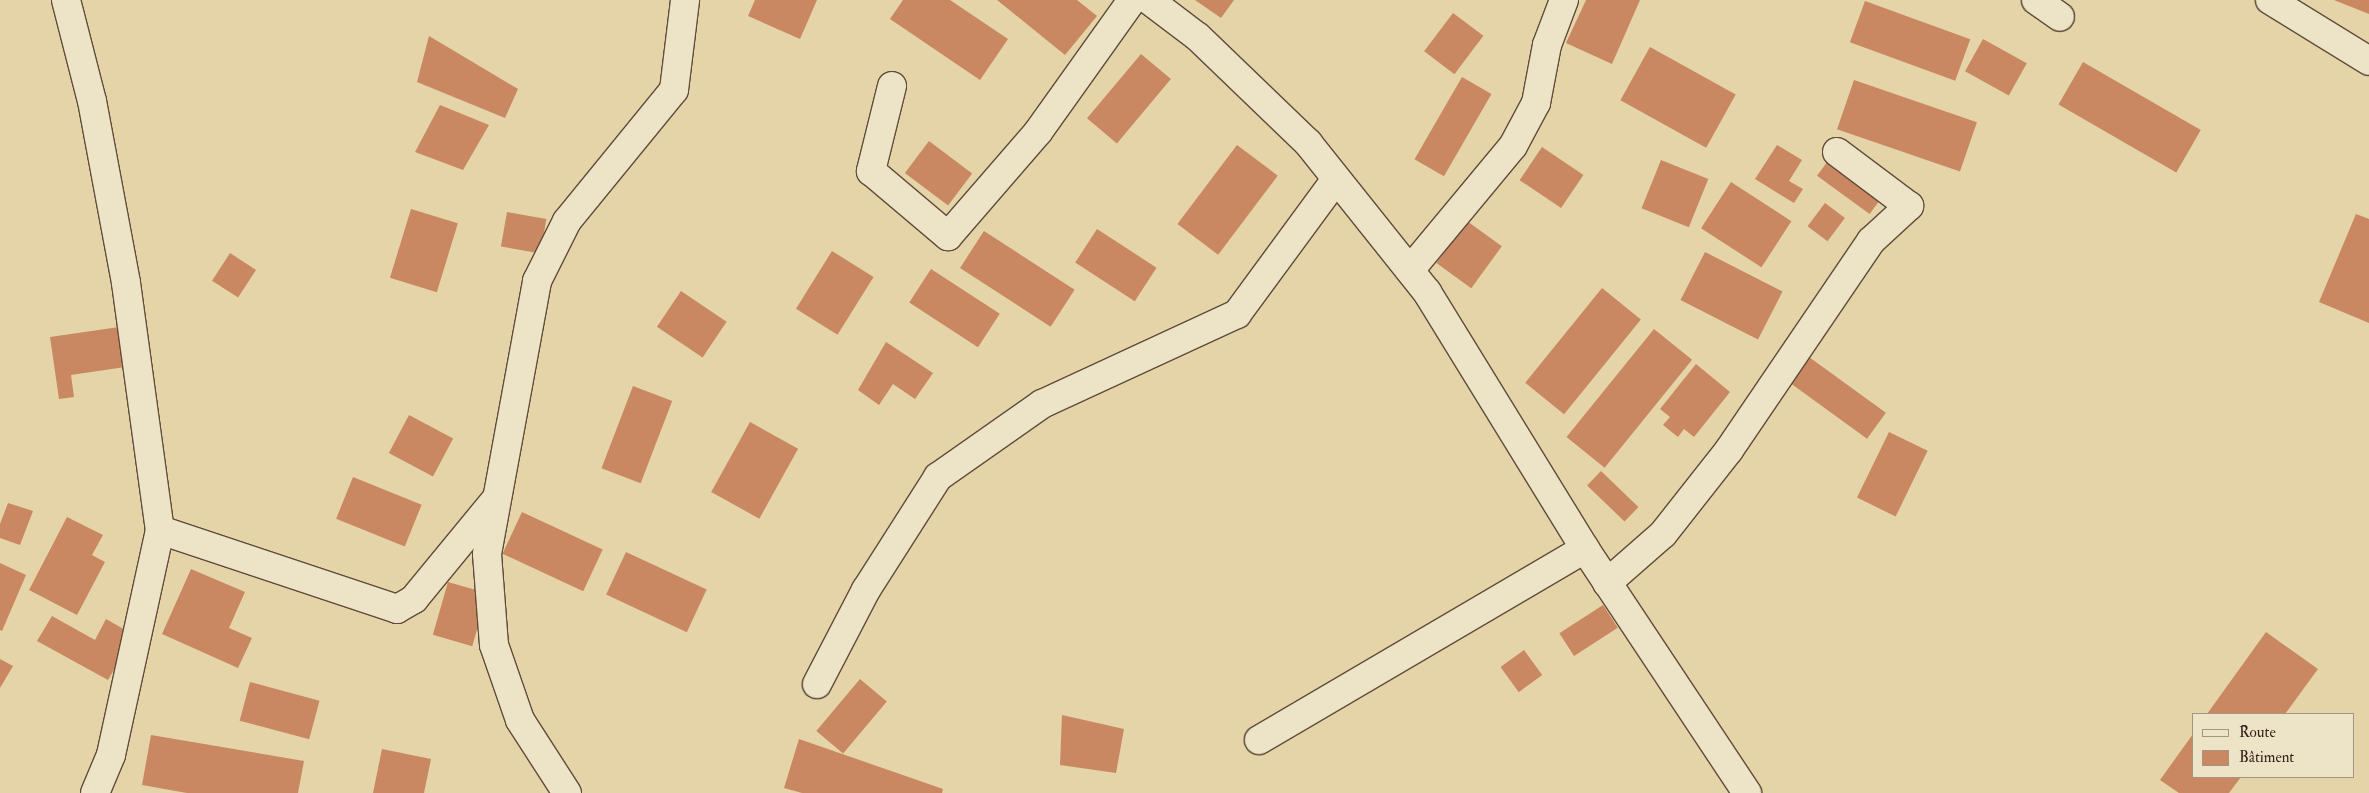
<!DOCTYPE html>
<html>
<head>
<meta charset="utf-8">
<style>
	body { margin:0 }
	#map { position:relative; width:2369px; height:793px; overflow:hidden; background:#e4d4a8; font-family:"IM FELL Double Pica",serif }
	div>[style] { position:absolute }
	.building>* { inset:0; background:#c98861; transform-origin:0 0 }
	.roads { filter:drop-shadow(1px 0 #604c3b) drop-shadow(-1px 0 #604c3b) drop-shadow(0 1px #604c3b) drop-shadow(0 -1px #604c3b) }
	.street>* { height:28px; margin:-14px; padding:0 14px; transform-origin:14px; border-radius:14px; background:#ede3c6 }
	.secondary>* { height:28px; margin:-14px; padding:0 14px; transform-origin:14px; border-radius:14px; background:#ede3c6 }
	span { translate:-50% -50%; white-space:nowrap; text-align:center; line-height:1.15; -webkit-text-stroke:4.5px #ede3c6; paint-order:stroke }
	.legend { position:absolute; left:2192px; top:713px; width:162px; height:65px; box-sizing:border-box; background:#ede3c6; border:1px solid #a39580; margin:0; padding:6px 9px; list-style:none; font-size:15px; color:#341f17 }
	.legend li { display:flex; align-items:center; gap:10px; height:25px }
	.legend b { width:25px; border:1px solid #a39580 }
</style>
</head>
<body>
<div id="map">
	<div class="building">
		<div style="clip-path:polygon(755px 0,817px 0,800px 39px,748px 16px)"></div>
		<div style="clip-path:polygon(903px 0,950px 0,1008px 39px,980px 80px,890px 19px)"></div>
		<div style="clip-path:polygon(997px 0,1077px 0,1097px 16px,1065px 55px)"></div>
		<div style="clip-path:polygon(1195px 0,1234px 0,1221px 18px)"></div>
		<div style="clip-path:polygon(1586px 0,1640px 0,1612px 64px,1566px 43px)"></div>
		<div style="clip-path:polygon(2334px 0,2369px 0,2369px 14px)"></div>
		<div style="left:1865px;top:1px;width:112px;height:44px;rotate:20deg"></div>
		<div style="left:1453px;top:13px;width:38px;height:48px;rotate:37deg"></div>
		<div style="clip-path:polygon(429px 36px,518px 89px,505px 118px,417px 82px)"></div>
		<div style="left:1983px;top:39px;width:50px;height:37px;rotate:29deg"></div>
		<div style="left:1650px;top:47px;width:98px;height:61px;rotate:29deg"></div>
		<div style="left:1141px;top:54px;width:39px;height:84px;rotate:40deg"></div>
		<div style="left:2083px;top:62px;width:136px;height:49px;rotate:30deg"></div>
		<div style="left:1462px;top:77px;width:34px;height:95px;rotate:30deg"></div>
		<div style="left:1854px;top:80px;width:130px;height:52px;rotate:19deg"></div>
		<div style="clip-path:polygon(440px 105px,489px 125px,463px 170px,415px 152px)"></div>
		<div style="left:929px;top:141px;width:54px;height:40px;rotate:37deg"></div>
		<div style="left:1237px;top:145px;width:51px;height:99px;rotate:37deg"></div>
		<div style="clip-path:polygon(1777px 145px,1802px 160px,1789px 181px,1803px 189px,1794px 203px,1755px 179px)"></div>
		<div style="left:1542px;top:147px;width:50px;height:40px;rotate:34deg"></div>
		<div style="left:1830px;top:158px;width:65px;height:22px;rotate:36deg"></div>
		<div style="left:1661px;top:160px;width:51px;height:52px;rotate:22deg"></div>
		<div style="left:1731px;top:182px;width:72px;height:55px;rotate:33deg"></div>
		<div style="left:1825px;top:203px;width:25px;height:29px;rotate:37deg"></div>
		<div style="left:411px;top:209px;width:49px;height:72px;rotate:17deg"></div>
		<div style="left:507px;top:212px;width:40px;height:35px;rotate:10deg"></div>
		<div style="clip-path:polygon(2356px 214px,2369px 219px,2369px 323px,2319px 302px)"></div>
		<div style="left:1467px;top:221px;width:43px;height:52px;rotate:36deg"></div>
		<div style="left:1097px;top:229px;width:71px;height:40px;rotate:33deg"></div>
		<div style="left:984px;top:231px;width:108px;height:44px;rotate:33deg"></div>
		<div style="left:832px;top:251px;width:49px;height:68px;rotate:32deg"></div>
		<div style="left:1705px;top:252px;width:87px;height:54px;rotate:27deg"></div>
		<div style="left:230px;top:253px;width:31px;height:33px;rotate:33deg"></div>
		<div style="left:931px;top:269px;width:82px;height:40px;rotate:33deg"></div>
		<div style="left:1602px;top:288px;width:50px;height:122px;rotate:39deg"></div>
		<div style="left:681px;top:291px;width:55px;height:43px;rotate:34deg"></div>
		<div style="clip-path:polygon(119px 327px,125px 367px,71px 375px,74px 397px,59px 399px,50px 337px)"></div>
		<div style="left:1654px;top:329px;width:49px;height:139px;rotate:39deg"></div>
		<div style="clip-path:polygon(886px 342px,933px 373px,915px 399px,893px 384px,879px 405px,858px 390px)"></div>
		<div style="left:1809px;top:357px;width:95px;height:32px;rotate:36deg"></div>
		<div style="clip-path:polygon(1696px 364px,1730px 392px,1694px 437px,1684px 429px,1678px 437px,1663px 425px,1670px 417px,1660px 409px)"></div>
		<div style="left:633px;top:386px;width:42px;height:88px;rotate:21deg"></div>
		<div style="left:409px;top:415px;width:50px;height:43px;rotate:28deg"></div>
		<div style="left:750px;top:422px;width:55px;height:80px;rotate:29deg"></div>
		<div style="left:1889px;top:432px;width:43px;height:73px;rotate:26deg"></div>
		<div style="left:1601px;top:471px;width:52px;height:20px;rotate:44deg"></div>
		<div style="left:353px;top:477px;width:74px;height:45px;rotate:22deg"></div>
		<div style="clip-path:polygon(8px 503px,33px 511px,20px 545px,0 538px,0 524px)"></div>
		<div style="left:522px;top:512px;width:89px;height:46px;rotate:25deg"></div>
		<div style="clip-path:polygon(67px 517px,103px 535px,92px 555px,105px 562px,77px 615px,29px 590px)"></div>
		<div style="left:626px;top:552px;width:89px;height:47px;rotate:25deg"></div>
		<div style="clip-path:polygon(0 563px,26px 575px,2px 631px,0 630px)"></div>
		<div style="clip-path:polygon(191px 569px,245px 592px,229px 628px,252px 638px,238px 668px,162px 634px)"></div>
		<div style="left:448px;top:582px;width:41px;height:55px;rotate:16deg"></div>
		<div style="left:1603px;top:605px;width:27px;height:52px;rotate:57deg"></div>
		<div style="clip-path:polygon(52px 616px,95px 640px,106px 619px,134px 635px,108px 680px,37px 641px)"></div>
		<div style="clip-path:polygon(2266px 632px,2318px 669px,2285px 714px,2207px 714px)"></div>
		<div style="left:1524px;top:650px;width:31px;height:29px;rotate:54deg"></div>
		<div style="clip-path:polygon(0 659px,13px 666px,0 688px)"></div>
		<div style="left:860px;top:679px;width:35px;height:68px;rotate:40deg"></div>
		<div style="left:250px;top:682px;width:72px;height:40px;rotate:15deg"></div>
		<div style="clip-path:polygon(1062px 715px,1124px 729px,1116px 773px,1060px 765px)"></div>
		<div style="clip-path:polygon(2193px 734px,2193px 777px,2241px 777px,2229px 793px,2179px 793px,2160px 780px)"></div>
		<div style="clip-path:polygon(151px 735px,304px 761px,298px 793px,187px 793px,142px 785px)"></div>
		<div style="clip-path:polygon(799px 739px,943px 789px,942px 793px,802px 793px,784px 788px)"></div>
		<div style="clip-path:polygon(382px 749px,431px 759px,424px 793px,373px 793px)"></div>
	</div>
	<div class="roads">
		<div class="street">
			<div style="left:66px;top:0;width:104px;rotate:75.6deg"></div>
			<div style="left:92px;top:101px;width:185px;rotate:79.4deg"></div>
			<div style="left:126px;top:283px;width:249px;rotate:82.2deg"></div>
			<div style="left:160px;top:530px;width:230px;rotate:102.3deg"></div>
			<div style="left:111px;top:755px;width:41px;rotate:112.8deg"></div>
			<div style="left:2036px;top:0;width:29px;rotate:35deg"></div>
			<div style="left:2270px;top:0;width:116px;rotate:31.6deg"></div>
			<div style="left:892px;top:86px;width:88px;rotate:103.9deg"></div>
			<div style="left:871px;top:171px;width:101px;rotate:40.2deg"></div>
			<div style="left:948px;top:236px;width:138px;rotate:-49.1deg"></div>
			<div style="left:1038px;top:132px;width:162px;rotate:-54.5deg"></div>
			<div style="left:1410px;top:270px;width:161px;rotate:-50.3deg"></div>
			<div style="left:1513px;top:146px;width:49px;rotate:-61.9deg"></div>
			<div style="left:1536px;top:103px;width:59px;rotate:-79.3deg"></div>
			<div style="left:1547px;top:45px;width:48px;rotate:-69.3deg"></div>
			<div style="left:160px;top:530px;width:250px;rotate:18.4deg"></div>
			<div style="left:397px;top:609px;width:20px;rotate:-30deg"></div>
			<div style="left:414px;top:599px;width:129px;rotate:-50.6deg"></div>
			<div style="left:1607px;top:583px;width:74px;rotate:-41.2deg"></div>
			<div style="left:1663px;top:534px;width:107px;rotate:-51.8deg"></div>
			<div style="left:1729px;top:450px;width:253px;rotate:-55.8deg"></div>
			<div style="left:1871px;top:241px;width:52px;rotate:-42.6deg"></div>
			<div style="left:1909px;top:206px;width:90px;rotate:-143.1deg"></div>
			<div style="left:817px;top:684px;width:106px;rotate:-62.5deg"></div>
			<div style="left:866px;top:590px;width:134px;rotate:-57.5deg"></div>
			<div style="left:938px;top:477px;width:127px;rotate:-35.1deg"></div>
			<div style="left:1042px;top:404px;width:215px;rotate:-24.8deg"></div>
			<div style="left:1237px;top:314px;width:167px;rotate:-53.7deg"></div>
			<div style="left:1259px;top:740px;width:378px;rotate:-30.4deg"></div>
			<div style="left:567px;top:793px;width:87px;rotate:-122.8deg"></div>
			<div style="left:520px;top:720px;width:79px;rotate:-109.1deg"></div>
			<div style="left:494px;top:645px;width:91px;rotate:-94.4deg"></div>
			<div style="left:487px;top:554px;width:278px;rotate:-79.6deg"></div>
			<div style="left:537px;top:281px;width:67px;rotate:-63.4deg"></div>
			<div style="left:567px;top:221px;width:169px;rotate:-50.8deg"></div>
			<div style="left:674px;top:90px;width:91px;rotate:-83deg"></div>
		</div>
		<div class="secondary">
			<div style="left:1149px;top:0;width:61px;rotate:37.1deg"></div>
			<div style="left:1198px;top:37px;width:153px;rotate:43.9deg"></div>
			<div style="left:1308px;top:143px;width:191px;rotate:51.4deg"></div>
			<div style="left:1427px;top:292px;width:302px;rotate:58.4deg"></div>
			<div style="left:1585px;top:549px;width:293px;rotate:56.4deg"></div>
		</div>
	</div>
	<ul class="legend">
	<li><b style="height:6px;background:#ede3c6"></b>Route</li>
	<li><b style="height:14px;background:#c98861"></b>Bâtiment</li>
	</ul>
</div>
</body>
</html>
